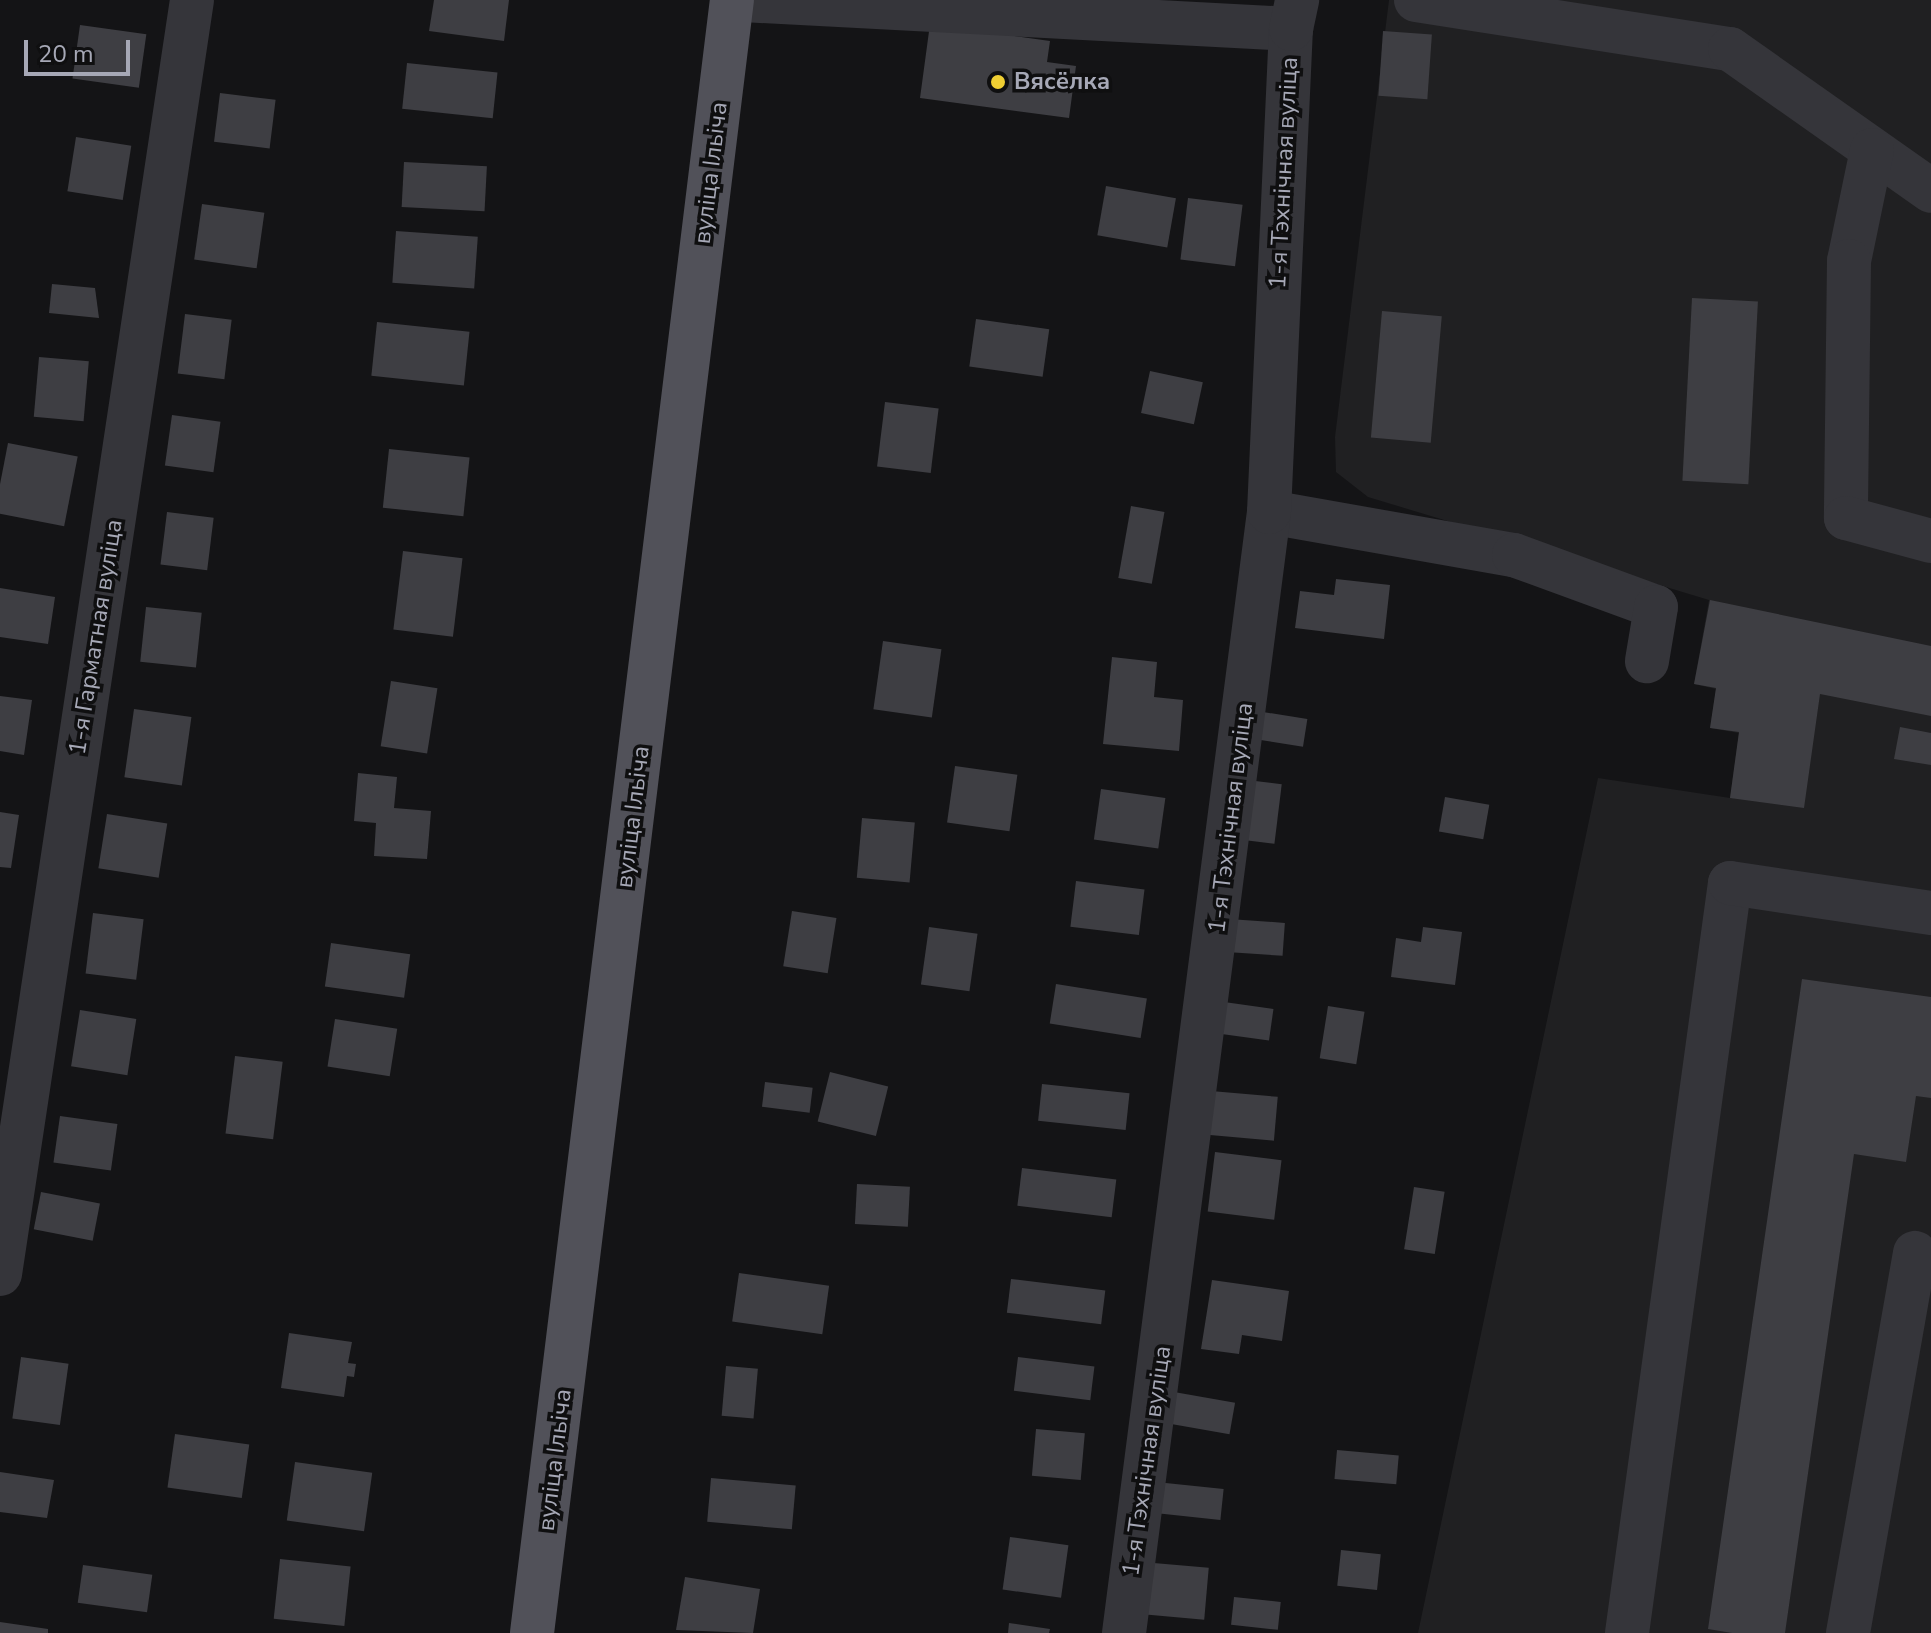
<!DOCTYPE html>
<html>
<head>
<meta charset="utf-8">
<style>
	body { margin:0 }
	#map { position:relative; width:1931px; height:1633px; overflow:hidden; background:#141416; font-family:"Nunito Sans",sans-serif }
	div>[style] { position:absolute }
	.built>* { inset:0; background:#202022 }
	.building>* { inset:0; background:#3e3e43; transform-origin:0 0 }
	.minor>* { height:44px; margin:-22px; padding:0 22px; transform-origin:22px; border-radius:22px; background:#35353a }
	.major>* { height:44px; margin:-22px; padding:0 22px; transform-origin:22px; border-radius:22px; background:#515159 }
	.dots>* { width:22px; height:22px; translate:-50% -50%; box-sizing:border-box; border:4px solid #0f0f10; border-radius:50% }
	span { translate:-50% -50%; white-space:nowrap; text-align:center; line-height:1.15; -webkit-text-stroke:7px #0f0f10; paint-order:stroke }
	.poi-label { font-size:24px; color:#a6a8b6; font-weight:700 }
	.left { translate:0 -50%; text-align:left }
	.street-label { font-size:24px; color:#a6a8b6 }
	.scale { position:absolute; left:24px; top:40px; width:106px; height:36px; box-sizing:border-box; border:4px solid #a6a8b6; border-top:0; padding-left:10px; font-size:24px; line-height:28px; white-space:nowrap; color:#a6a8b6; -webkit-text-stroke:6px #0f0f10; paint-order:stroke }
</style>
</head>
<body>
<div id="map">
	<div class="built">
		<div style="clip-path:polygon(1389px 0,1931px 0,1931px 1633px,1418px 1633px,1598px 778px,1730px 798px,1739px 733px,1710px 728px,1716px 689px,1694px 684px,1709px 600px,1368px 497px,1336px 472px,1335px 437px)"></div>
	</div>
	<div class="building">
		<div style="clip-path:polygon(434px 0,509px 0,504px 41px,429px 31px)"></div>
		<div style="clip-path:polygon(930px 24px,1050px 41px,1047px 62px,1076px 66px,1069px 118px,920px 98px)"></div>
		<div style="left:80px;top:25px;width:67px;height:54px;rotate:8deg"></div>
		<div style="left:1383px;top:31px;width:49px;height:65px;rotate:4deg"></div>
		<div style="left:407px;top:63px;width:91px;height:46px;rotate:6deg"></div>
		<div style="left:220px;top:93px;width:56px;height:49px;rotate:7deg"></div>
		<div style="left:76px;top:137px;width:56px;height:55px;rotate:9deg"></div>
		<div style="left:404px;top:162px;width:83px;height:45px;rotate:3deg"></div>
		<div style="left:1106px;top:186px;width:71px;height:50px;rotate:10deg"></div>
		<div style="left:1188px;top:198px;width:55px;height:62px;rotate:7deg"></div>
		<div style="left:202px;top:204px;width:63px;height:56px;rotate:8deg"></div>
		<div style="left:396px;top:231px;width:82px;height:52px;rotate:4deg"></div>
		<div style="clip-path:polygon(52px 284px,95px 288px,99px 318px,49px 313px)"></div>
		<div style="left:1692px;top:298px;width:66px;height:183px;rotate:3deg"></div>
		<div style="left:1382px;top:311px;width:60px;height:127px;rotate:5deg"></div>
		<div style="left:185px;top:314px;width:47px;height:60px;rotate:7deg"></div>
		<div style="left:976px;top:319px;width:74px;height:48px;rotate:8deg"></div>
		<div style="left:377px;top:322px;width:93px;height:54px;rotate:6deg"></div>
		<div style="left:39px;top:357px;width:50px;height:60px;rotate:5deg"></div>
		<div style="left:1150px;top:371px;width:54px;height:43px;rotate:12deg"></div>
		<div style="left:885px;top:402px;width:54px;height:65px;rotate:7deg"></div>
		<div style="left:172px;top:415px;width:49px;height:51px;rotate:8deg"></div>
		<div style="left:8px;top:443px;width:71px;height:71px;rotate:11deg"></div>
		<div style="left:389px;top:449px;width:81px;height:59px;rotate:6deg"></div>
		<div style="left:1131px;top:506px;width:34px;height:73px;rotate:10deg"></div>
		<div style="left:167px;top:512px;width:47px;height:53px;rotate:7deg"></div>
		<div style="left:403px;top:551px;width:60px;height:79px;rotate:7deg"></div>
		<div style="clip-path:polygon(1336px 579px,1390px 585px,1384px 639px,1295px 628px,1300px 591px,1334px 595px)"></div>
		<div style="clip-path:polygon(0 588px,55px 597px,48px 644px,0 637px)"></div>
		<div style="clip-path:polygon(1710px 600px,1931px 646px,1931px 716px,1820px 694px,1804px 808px,1730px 798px,1739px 732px,1710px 728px,1716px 688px,1694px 684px)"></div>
		<div style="left:146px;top:607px;width:56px;height:55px;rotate:6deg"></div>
		<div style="left:883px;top:641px;width:59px;height:69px;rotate:8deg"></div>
		<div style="clip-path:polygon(1112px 657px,1157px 662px,1154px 697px,1183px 700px,1179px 751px,1103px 744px)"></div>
		<div style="left:391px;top:681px;width:47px;height:66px;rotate:9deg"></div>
		<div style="clip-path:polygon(0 696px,32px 700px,24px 755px,0 751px)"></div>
		<div style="left:134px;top:709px;width:58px;height:69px;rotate:8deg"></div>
		<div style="left:1257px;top:711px;width:51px;height:28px;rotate:9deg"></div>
		<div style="clip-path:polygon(1900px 727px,1931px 733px,1931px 765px,1894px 759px)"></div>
		<div style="left:955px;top:766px;width:63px;height:57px;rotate:8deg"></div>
		<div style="clip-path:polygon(358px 773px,397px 777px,394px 808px,431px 811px,427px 859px,374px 856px,376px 823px,354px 821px)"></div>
		<div style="left:1247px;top:780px;width:35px;height:60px;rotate:7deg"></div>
		<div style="left:1101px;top:789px;width:65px;height:51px;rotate:8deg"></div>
		<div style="left:1445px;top:797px;width:45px;height:35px;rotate:10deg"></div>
		<div style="clip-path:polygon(0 812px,19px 815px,11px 868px,0 867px)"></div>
		<div style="left:107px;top:814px;width:61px;height:55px;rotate:9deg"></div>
		<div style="left:862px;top:818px;width:53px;height:60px;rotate:5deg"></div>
		<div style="left:1076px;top:881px;width:69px;height:46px;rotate:7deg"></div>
		<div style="left:792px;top:911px;width:45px;height:56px;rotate:9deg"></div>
		<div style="left:93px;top:913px;width:51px;height:61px;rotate:7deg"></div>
		<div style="left:1229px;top:919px;width:56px;height:33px;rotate:4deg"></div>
		<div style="left:929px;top:927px;width:49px;height:58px;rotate:8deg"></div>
		<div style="clip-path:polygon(1423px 927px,1462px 932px,1455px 985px,1391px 977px,1396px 938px,1421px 942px)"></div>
		<div style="left:331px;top:943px;width:80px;height:44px;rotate:8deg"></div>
		<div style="clip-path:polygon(1802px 979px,1931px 997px,1931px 1098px,1916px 1096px,1906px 1162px,1854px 1154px,1785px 1633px,1732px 1633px,1708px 1629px)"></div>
		<div style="left:1056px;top:984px;width:92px;height:40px;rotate:9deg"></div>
		<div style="left:1217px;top:1001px;width:57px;height:32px;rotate:8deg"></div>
		<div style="left:1328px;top:1006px;width:37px;height:53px;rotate:9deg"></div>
		<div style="left:80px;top:1010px;width:57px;height:57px;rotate:9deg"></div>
		<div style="left:335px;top:1019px;width:63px;height:48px;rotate:9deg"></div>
		<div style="left:235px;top:1056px;width:48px;height:78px;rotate:7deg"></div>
		<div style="left:830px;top:1072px;width:60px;height:51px;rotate:14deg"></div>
		<div style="left:765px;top:1082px;width:48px;height:25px;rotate:7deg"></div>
		<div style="left:1042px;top:1084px;width:88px;height:37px;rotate:6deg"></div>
		<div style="left:1211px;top:1091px;width:67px;height:44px;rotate:5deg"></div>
		<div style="left:60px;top:1116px;width:58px;height:47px;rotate:8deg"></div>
		<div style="left:1215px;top:1152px;width:67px;height:60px;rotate:7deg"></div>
		<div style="left:1022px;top:1168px;width:95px;height:38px;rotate:7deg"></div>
		<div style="left:857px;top:1184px;width:53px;height:40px;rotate:3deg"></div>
		<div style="left:1414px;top:1187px;width:31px;height:63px;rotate:9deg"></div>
		<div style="left:41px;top:1192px;width:60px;height:38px;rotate:11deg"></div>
		<div style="left:739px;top:1273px;width:91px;height:49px;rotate:8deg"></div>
		<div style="left:1011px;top:1279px;width:95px;height:34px;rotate:7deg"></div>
		<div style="clip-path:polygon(1212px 1280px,1289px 1291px,1282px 1341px,1242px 1335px,1239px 1354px,1201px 1349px)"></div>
		<div style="clip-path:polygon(289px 1333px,352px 1342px,348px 1363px,356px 1364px,354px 1377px,347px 1376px,344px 1397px,281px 1388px)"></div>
		<div style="left:21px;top:1357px;width:48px;height:62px;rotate:8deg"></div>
		<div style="left:1018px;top:1357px;width:77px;height:34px;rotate:7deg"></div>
		<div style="left:726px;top:1366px;width:32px;height:50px;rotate:5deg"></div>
		<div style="left:1174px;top:1392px;width:62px;height:32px;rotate:10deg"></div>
		<div style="left:1036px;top:1429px;width:49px;height:47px;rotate:5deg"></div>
		<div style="left:175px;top:1434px;width:75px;height:54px;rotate:8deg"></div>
		<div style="left:1337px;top:1450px;width:62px;height:29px;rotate:5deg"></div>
		<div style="left:295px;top:1462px;width:78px;height:59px;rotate:8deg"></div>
		<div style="clip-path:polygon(0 1472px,54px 1480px,47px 1518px,0 1512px)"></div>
		<div style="left:711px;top:1478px;width:85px;height:44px;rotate:5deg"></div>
		<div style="left:1156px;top:1482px;width:68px;height:31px;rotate:6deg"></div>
		<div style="left:1010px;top:1537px;width:59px;height:53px;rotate:8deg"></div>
		<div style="left:1341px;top:1550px;width:40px;height:36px;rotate:6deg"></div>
		<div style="left:280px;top:1559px;width:71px;height:60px;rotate:6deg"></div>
		<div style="left:1142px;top:1562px;width:67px;height:52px;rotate:5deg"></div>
		<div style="left:83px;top:1565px;width:70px;height:38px;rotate:8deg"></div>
		<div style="clip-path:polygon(685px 1577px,760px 1589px,753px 1633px,676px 1630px)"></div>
		<div style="left:1234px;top:1597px;width:47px;height:28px;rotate:6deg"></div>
		<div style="clip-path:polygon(0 1622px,48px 1629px,48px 1633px,0 1633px)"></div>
		<div style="clip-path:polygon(1009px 1623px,1050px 1629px,1049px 1633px,1008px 1633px)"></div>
	</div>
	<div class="minor">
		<div style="left:743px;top:0;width:549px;rotate:3.03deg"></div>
		<div style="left:1416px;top:0;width:318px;rotate:8.9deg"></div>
		<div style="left:1730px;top:49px;width:246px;rotate:35.2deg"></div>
		<div style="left:1872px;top:150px;width:113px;rotate:101.7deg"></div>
		<div style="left:1849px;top:261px;width:257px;rotate:90.7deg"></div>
		<div style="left:1846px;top:518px;width:88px;rotate:15.1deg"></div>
		<div style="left:1269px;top:512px;width:249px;rotate:10deg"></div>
		<div style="left:1514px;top:555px;width:151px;rotate:20.1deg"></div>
		<div style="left:1656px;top:607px;width:55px;rotate:99.5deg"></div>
		<div style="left:0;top:1274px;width:1288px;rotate:-81.43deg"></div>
		<div style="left:1124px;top:1633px;width:1130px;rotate:-82.63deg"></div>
		<div style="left:1269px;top:512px;width:484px;rotate:-87.4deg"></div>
		<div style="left:1291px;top:29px;width:30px;rotate:-78deg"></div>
		<div style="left:1627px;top:1633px;width:757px;rotate:-82.18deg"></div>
		<div style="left:1730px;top:883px;width:203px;rotate:8.5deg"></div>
		<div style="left:1848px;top:1633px;width:386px;rotate:-80deg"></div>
	</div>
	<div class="major">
		<div style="left:532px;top:1633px;width:1645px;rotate:-83.02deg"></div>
	</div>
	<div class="dots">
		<div style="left:998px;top:82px;background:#efce33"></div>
	</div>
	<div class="poi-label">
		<span class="left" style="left:1014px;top:82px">Вясёлка</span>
	</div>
	<div class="street-label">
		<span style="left:711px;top:173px;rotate:-83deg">вуліца Ільіча</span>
		<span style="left:1284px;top:173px;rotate:-87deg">1-я Тэхнічная вуліца</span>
		<span style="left:96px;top:637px;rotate:-81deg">1-я Гарматная вуліца</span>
		<span style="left:633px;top:817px;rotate:-83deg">вуліца Ільіча</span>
		<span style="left:1231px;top:818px;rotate:-83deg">1-я Тэхнічная вуліца</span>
		<span style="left:555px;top:1460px;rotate:-83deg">вуліца Ільіча</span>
		<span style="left:1147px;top:1461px;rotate:-82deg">1-я Тэхнічная вуліца</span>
	</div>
	<div class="scale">20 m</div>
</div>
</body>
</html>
